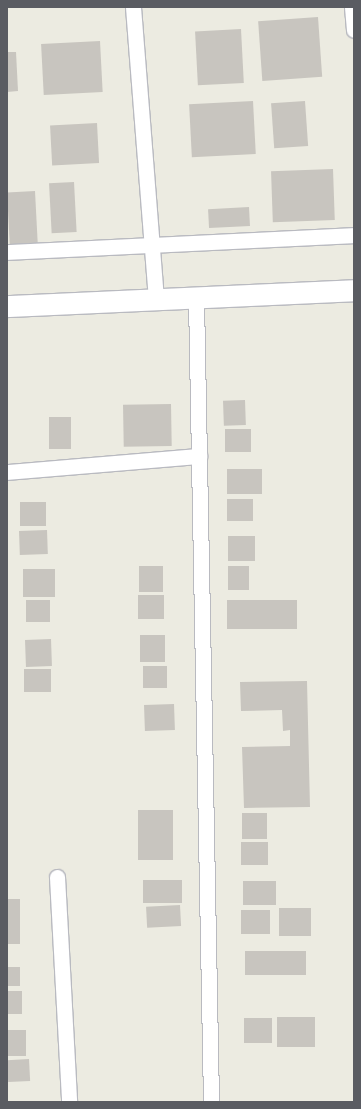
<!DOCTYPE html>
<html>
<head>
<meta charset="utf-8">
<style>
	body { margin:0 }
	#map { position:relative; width:361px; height:1109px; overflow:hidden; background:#ecebe1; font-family:"Golos Text",sans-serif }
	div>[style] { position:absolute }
	.building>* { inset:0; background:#c8c5bf; transform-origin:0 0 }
	.roads { filter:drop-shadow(1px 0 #b9bac0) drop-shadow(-1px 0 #b9bac0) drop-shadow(0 1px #b9bac0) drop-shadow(0 -1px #b9bac0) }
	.street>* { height:15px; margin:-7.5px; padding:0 7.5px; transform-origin:7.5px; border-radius:7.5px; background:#fff }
	.secondary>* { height:21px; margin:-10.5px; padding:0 10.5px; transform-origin:10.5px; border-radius:10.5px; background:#fff }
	span { translate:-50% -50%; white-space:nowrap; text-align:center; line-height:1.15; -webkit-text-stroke:3.5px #fff; paint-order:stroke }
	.frame { position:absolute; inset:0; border:8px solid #5a5c62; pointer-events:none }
</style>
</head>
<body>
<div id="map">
	<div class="building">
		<div style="left:318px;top:17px;width:60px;height:60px;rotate:86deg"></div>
		<div style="left:241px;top:29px;width:54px;height:46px;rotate:87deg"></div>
		<div style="left:100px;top:41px;width:51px;height:59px;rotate:87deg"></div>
		<div style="clip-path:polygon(7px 52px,16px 52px,18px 91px,7px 92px)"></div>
		<div style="left:253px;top:101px;width:53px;height:64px;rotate:87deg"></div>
		<div style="left:305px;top:101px;width:45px;height:34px;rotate:86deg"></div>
		<div style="left:97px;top:123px;width:40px;height:47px;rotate:87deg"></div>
		<div style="left:333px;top:169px;width:51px;height:62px;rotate:88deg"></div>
		<div style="left:74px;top:182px;width:50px;height:25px;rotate:87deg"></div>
		<div style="left:35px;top:191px;width:54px;height:28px;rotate:87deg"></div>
		<div style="left:249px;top:207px;width:19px;height:41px;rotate:87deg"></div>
		<div style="left:245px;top:400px;width:25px;height:22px;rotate:88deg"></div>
		<div style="left:171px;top:404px;width:42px;height:48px;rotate:89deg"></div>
		<div style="left:71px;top:417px;width:32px;height:22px;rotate:90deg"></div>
		<div style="left:251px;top:429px;width:23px;height:26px;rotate:90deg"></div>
		<div style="left:227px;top:469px;width:35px;height:25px"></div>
		<div style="left:253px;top:499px;width:22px;height:26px;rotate:90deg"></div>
		<div style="left:20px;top:502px;width:26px;height:24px"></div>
		<div style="left:47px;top:530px;width:24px;height:28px;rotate:88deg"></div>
		<div style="left:228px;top:536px;width:27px;height:25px"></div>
		<div style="left:139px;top:566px;width:24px;height:26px"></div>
		<div style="left:228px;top:566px;width:21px;height:24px"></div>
		<div style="left:23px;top:569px;width:32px;height:28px"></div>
		<div style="left:138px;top:595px;width:26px;height:24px"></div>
		<div style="left:50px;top:600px;width:22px;height:24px;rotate:90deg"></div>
		<div style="left:297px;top:600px;width:29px;height:70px;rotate:90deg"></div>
		<div style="left:140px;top:635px;width:25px;height:27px"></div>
		<div style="left:51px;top:639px;width:27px;height:26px;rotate:88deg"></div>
		<div style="left:143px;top:666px;width:24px;height:22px"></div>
		<div style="left:24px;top:669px;width:27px;height:23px"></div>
		<div style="clip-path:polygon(307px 681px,310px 807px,244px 808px,242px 747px,290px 746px,290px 730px,283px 731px,282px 710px,241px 711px,240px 682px)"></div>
		<div style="left:174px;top:704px;width:26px;height:30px;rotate:88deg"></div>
		<div style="left:138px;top:810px;width:35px;height:50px"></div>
		<div style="left:242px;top:813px;width:25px;height:26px"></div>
		<div style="left:241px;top:842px;width:27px;height:23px"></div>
		<div style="left:143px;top:880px;width:39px;height:23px"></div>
		<div style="left:243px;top:881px;width:33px;height:24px"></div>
		<div style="left:7px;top:899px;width:13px;height:45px"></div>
		<div style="left:180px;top:905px;width:21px;height:34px;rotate:87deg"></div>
		<div style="left:279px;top:908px;width:32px;height:28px"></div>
		<div style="left:270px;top:910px;width:24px;height:29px;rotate:90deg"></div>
		<div style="left:245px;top:951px;width:61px;height:24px"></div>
		<div style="left:7px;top:967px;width:13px;height:19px"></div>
		<div style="left:7px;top:991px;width:15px;height:23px"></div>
		<div style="left:277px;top:1017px;width:38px;height:30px"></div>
		<div style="left:244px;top:1018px;width:28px;height:25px"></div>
		<div style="left:26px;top:1030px;width:26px;height:19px;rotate:90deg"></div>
		<div style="left:29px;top:1059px;width:22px;height:22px;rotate:87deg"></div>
	</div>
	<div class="roads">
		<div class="street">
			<div style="left:133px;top:7px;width:293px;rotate:85.5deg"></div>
			<div style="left:352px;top:7px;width:23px;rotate:85deg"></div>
			<div style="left:7px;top:252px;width:347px;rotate:-2.8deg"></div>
			<div style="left:196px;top:298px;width:804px;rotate:88.93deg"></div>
			<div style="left:7px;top:472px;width:193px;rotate:-4.8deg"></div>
			<div style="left:57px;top:877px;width:225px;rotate:86.9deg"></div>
		</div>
		<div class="secondary">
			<div style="left:7px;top:306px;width:347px;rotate:-2.6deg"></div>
		</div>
	</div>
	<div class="frame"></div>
</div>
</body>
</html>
